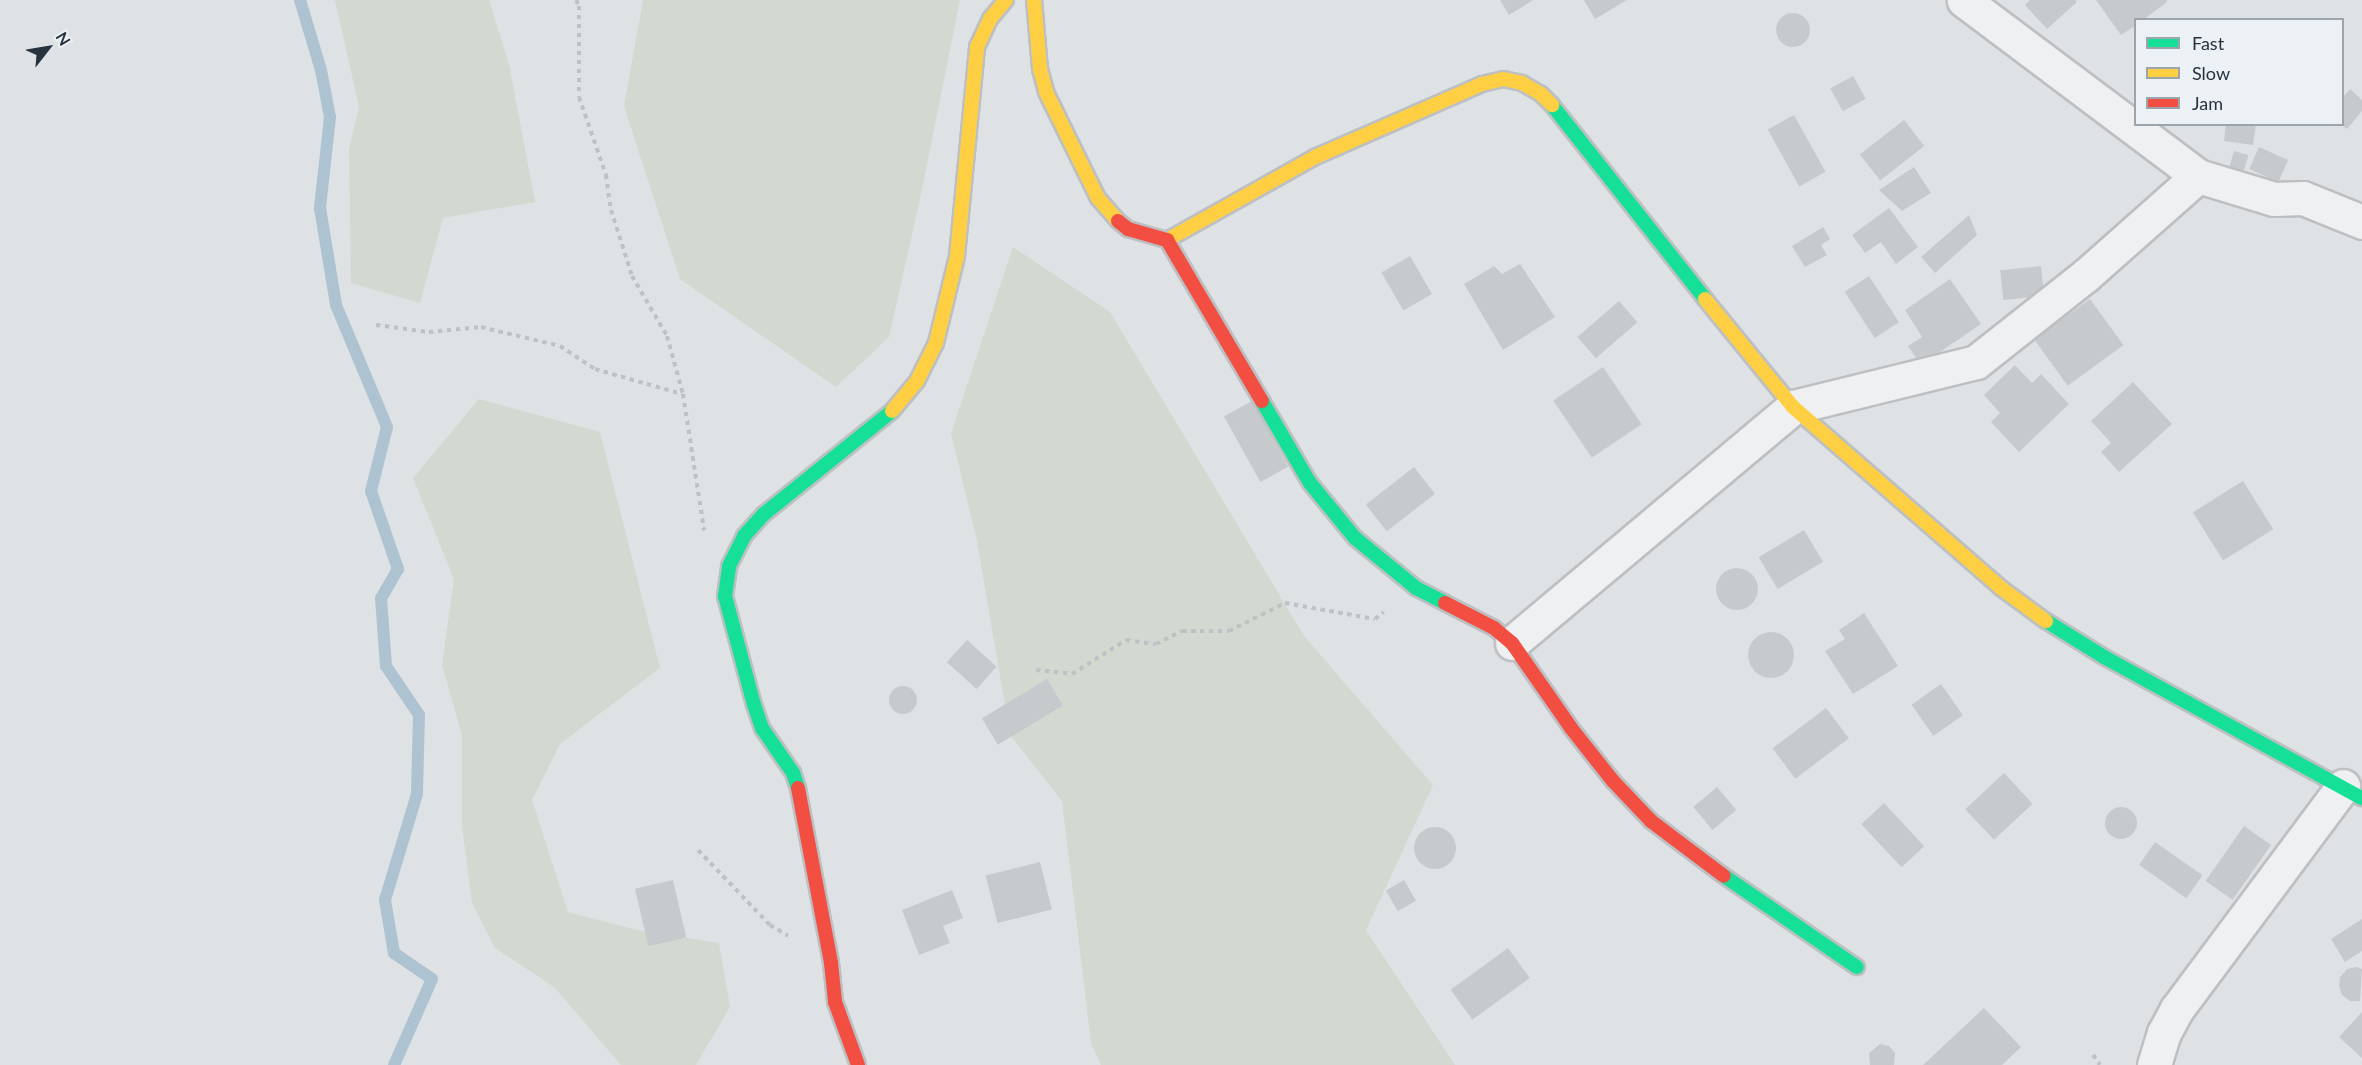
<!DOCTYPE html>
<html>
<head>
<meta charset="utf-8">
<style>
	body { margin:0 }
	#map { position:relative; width:2362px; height:1065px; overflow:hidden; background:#dfe2e5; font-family:Lato,sans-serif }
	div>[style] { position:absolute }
	.green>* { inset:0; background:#d1d9d0 }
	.stream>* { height:12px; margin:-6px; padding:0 6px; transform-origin:6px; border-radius:6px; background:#adc3d1 }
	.building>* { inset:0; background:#c7cacd; transform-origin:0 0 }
	.round { border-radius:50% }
	.path>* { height:4px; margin-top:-2px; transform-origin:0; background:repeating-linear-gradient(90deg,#bfc2c5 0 4.5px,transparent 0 9px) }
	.roads { filter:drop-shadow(2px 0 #bdc0c3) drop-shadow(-2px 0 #bdc0c3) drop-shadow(0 2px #bdc0c3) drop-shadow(0 -2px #bdc0c3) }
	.street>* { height:33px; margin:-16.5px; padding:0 16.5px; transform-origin:16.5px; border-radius:16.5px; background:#eff0f2 }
	.fast>* { height:14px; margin:-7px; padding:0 7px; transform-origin:7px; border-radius:7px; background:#16e098 }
	.slow>* { height:14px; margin:-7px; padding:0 7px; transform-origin:7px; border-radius:7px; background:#ffcf43 }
	.jam>* { height:14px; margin:-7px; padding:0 7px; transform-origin:7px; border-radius:7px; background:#f24e42 }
	span { translate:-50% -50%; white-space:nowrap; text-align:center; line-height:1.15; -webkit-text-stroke:5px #ecf1f5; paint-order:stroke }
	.legend { position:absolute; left:2134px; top:18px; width:210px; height:108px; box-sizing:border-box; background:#ecf1f5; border:2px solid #9da5ac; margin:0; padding:8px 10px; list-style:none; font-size:18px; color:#26323e }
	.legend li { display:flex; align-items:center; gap:12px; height:30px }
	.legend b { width:30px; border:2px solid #9da5ac }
	.north { position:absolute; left:18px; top:18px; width:60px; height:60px; -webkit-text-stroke:4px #ecf1f5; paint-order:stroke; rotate:59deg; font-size:16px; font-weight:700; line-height:24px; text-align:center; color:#26323e }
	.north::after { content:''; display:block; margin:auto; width:21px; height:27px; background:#26323e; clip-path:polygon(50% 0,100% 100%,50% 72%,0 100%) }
</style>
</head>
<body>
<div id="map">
	<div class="green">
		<div style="clip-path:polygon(335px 0,489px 0,509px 64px,535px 202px,443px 218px,420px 303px,351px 283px,349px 149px,359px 107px)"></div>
		<div style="clip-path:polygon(643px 0,960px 0,920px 199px,889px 337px,836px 387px,680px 279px,624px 106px)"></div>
		<div style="clip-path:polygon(1013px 247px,1110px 312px,1304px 636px,1433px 785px,1366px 930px,1455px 1065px,1101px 1065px,1091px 1043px,1062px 801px,1010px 735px,977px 541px,951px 433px)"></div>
		<div style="clip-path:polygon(479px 399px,600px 432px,660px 668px,560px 744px,532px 800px,568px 912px,637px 930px,719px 943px,730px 1007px,696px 1065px,621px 1065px,554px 987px,495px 948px,472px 903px,462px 826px,462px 736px,442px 665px,454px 579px,413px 478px)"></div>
	</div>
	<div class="stream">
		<div style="left:300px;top:0;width:73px;rotate:73.3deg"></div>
		<div style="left:321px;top:70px;width:48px;rotate:79.2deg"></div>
		<div style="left:330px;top:117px;width:92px;rotate:96.3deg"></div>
		<div style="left:320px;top:208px;width:98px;rotate:80.6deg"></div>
		<div style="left:336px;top:305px;width:132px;rotate:67.3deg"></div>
		<div style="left:387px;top:427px;width:66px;rotate:104deg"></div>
		<div style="left:371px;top:491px;width:83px;rotate:70.9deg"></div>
		<div style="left:398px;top:569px;width:34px;rotate:120deg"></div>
		<div style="left:381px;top:598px;width:68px;rotate:85.8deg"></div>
		<div style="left:386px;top:666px;width:59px;rotate:56deg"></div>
		<div style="left:419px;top:715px;width:79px;rotate:91.5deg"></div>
		<div style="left:417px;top:794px;width:111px;rotate:106.8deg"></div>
		<div style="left:385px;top:900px;width:54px;rotate:80.4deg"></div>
		<div style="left:394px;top:953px;width:46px;rotate:34.4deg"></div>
		<div style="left:432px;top:979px;width:94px;rotate:113.8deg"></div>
	</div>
	<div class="building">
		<div style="clip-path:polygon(1500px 0,1533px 0,1509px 15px)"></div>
		<div style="clip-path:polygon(1584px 0,1627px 0,1595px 19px)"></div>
		<div style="clip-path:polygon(2030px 0,2075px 0,2077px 2px,2047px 29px,2025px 5px)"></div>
		<div style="clip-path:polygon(2096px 0,2166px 0,2167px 2px,2143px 20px,2136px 20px,2136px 25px,2121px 35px)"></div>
		<div class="round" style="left:1776px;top:13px;width:34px;height:34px"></div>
		<div style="left:1853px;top:76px;width:26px;height:26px;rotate:61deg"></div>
		<div style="clip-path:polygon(2350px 89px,2362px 100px,2362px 111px,2347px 129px,2342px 125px,2342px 98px)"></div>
		<div style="left:1794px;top:115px;width:65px;height:30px;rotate:61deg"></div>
		<div style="left:1904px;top:120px;width:33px;height:56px;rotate:52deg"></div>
		<div style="clip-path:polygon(2226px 124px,2256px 124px,2253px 145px,2224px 141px)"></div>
		<div style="left:2259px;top:147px;width:32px;height:24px;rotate:24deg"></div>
		<div style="left:2234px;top:151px;width:15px;height:23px;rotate:16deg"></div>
		<div style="clip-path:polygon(1914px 167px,1931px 193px,1902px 211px,1879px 190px)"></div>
		<div style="clip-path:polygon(1889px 208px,1918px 247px,1896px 264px,1881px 242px,1865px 253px,1852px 235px)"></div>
		<div style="clip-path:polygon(1969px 215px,1977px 235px,1935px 273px,1921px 257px)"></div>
		<div style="clip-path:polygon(1823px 227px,1830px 239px,1821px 245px,1827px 255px,1805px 267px,1792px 246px)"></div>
		<div style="left:1410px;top:256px;width:44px;height:33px;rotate:60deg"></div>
		<div style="clip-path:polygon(1520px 264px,1555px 317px,1503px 350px,1464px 284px,1494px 266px,1502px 274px)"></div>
		<div style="left:2041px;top:266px;width:30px;height:41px;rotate:84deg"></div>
		<div style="left:1869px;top:276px;width:55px;height:29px;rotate:57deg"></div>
		<div style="clip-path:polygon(1950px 279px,1981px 324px,1921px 365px,1908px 346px,1922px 337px,1905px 310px)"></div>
		<div style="left:2090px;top:299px;width:57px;height:69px;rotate:54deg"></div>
		<div style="left:1619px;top:301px;width:28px;height:55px;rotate:49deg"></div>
		<div style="clip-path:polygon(2015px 365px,2032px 383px,2041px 374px,2069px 404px,2019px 452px,1991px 422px,2000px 413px,1984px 395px)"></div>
		<div style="left:1603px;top:367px;width:69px;height:60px;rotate:56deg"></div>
		<div style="clip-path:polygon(2133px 382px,2172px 424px,2119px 472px,2101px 452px,2111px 443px,2091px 421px)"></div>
		<div style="left:1252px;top:401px;width:75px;height:32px;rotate:61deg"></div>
		<div style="left:1414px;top:467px;width:34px;height:61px;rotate:52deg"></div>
		<div style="left:2243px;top:481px;width:57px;height:59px;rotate:58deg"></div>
		<div style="left:1804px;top:530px;width:37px;height:53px;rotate:59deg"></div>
		<div class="round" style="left:1716px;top:568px;width:42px;height:42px"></div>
		<div style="clip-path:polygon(1864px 613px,1898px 666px,1853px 694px,1825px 651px,1845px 639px,1839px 630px)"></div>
		<div class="round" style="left:1748px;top:632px;width:46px;height:46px"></div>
		<div style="left:967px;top:640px;width:40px;height:30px;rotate:42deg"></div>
		<div style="left:1047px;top:679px;width:31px;height:76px;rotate:59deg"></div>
		<div style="left:1941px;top:684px;width:38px;height:36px;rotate:55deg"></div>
		<div class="round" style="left:889px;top:686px;width:28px;height:28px"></div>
		<div style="left:1826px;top:708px;width:38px;height:67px;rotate:53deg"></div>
		<div style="left:2004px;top:773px;width:42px;height:53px;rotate:47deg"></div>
		<div style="left:1717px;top:787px;width:30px;height:31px;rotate:50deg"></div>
		<div style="left:1884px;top:803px;width:59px;height:31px;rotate:47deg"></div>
		<div class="round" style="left:2105px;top:807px;width:32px;height:32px"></div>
		<div style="left:2244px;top:826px;width:33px;height:67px;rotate:35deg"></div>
		<div class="round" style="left:1414px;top:827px;width:42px;height:42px"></div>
		<div style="left:2155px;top:842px;width:58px;height:28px;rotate:35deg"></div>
		<div style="left:1040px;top:862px;width:49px;height:56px;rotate:76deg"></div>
		<div style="left:673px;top:880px;width:59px;height:39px;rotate:77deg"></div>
		<div style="left:1404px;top:880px;width:24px;height:21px;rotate:60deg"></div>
		<div style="clip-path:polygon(952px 890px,963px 918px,943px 926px,950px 943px,919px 955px,902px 910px)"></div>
		<div style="clip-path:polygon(2362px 919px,2362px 951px,2345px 962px,2331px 939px)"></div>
		<div style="left:1508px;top:948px;width:37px;height:71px;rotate:54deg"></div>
		<div style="clip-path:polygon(2356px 967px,2362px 969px,2360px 1001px,2350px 1001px,2342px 995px,2339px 986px,2340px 977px,2347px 969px)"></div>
		<div style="clip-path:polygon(1984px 1008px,2021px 1047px,2002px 1065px,1923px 1065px)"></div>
		<div style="clip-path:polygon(2362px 1012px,2362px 1058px,2339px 1037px)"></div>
		<div style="clip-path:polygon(1880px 1044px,1889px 1046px,1895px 1053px,1894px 1065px,1870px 1065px,1869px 1053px)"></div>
	</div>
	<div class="path">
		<div style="left:576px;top:0;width:7px;rotate:63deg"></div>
		<div style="left:579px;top:6px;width:91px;rotate:90deg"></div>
		<div style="left:579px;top:97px;width:83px;rotate:70.9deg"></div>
		<div style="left:606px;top:175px;width:35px;rotate:82deg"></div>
		<div style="left:611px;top:210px;width:69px;rotate:72.3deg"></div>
		<div style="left:632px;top:276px;width:69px;rotate:59.7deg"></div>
		<div style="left:667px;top:336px;width:60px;rotate:74.6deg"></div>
		<div style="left:683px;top:394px;width:138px;rotate:81.2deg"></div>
		<div style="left:376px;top:325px;width:53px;rotate:7.5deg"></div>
		<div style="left:429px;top:332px;width:52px;rotate:-5.5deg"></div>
		<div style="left:481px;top:327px;width:81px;rotate:13.5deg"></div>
		<div style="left:560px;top:346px;width:42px;rotate:33.3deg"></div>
		<div style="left:595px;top:369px;width:91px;rotate:16deg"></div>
		<div style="left:1036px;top:670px;width:36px;rotate:6deg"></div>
		<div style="left:1072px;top:674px;width:64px;rotate:-32.2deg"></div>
		<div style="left:1126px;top:640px;width:30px;rotate:8deg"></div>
		<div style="left:1156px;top:644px;width:29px;rotate:-27deg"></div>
		<div style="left:1182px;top:631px;width:47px"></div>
		<div style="left:1229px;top:631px;width:63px;rotate:-26.6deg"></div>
		<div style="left:1285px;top:603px;width:91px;rotate:10.1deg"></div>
		<div style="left:1375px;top:619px;width:11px;rotate:-38deg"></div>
		<div style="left:698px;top:850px;width:104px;rotate:46.2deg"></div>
		<div style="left:770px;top:925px;width:21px;rotate:31deg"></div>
		<div style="left:2093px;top:1055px;width:12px;rotate:55deg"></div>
	</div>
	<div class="roads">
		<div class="street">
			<div style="left:2198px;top:176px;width:79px;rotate:16.8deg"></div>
			<div style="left:2274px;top:199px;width:29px;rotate:-2deg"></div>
			<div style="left:2303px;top:198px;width:64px;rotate:22.1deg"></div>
			<div style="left:1512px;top:643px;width:367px;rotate:-40deg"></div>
			<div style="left:1793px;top:407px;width:188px;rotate:-13.8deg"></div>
			<div style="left:1976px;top:362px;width:139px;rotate:-38.3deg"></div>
			<div style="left:2085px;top:276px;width:151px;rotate:-41.5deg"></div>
			<div style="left:2198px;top:176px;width:293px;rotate:-143.1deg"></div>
			<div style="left:2154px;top:1065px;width:34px;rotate:-73deg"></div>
			<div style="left:2164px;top:1033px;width:27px;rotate:-62deg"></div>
			<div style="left:2177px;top:1009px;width:278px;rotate:-53.3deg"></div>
		</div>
		<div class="fast">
			<div style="left:1552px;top:105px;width:247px;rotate:51.7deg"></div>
			<div style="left:1262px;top:401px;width:95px;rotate:59.7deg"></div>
			<div style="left:1310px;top:483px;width:71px;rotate:50.7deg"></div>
			<div style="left:1355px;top:538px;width:79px;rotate:39.3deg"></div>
			<div style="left:1416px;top:588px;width:33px;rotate:27deg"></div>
			<div style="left:2046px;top:621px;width:68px;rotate:31.8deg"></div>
			<div style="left:2104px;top:657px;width:294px;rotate:28.7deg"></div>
			<div style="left:798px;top:788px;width:16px;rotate:-108deg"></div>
			<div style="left:793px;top:773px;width:55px;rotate:-124.6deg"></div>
			<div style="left:762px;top:728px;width:24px;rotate:-109deg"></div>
			<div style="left:754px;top:705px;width:113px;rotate:-104.9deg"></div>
			<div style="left:725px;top:596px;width:30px;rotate:-82deg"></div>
			<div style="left:729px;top:566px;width:34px;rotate:-63deg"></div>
			<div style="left:744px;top:536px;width:30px;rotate:-48deg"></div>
			<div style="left:764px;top:514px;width:164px;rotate:-38.8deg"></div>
			<div style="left:1724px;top:876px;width:161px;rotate:34.4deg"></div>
		</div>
		<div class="slow">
			<div style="left:1034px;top:0;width:69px;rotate:85deg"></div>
			<div style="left:1040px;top:69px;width:24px;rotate:75deg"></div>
			<div style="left:1046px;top:92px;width:118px;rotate:63.9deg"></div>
			<div style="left:1098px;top:198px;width:30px;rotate:49deg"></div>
			<div style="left:1167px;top:240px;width:170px;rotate:-29.3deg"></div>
			<div style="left:1315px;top:157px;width:182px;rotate:-23.6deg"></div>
			<div style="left:1482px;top:84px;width:22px;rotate:-13deg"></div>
			<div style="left:1503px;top:79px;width:19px;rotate:12deg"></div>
			<div style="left:1522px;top:83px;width:22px;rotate:30deg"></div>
			<div style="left:1541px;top:94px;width:16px;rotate:45deg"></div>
			<div style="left:1705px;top:299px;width:139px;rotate:50.8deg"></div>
			<div style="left:1793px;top:407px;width:276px;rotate:41deg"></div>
			<div style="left:2001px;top:588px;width:56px;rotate:36.3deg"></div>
			<div style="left:892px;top:411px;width:39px;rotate:-50deg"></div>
			<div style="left:917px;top:381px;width:42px;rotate:-63.4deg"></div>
			<div style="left:936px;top:343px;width:89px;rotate:-76.4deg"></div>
			<div style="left:957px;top:256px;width:210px;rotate:-84.5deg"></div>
			<div style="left:977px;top:47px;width:31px;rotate:-65deg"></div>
			<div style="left:990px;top:19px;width:25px;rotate:-50deg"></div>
		</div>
		<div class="jam">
			<div style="left:1118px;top:221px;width:13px;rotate:39deg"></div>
			<div style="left:1128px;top:229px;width:41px;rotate:15.8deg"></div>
			<div style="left:1167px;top:240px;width:187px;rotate:59.5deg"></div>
			<div style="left:1445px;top:603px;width:55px;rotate:27deg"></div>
			<div style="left:1494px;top:628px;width:23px;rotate:40deg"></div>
			<div style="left:1512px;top:643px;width:103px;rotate:55.2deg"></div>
			<div style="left:1571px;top:728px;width:68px;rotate:51.6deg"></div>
			<div style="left:1613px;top:781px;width:55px;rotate:46.5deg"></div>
			<div style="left:1651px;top:821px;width:91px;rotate:37deg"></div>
			<div style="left:798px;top:788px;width:178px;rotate:79.3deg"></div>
			<div style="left:831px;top:963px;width:39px;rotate:84deg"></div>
			<div style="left:835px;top:1002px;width:67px;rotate:69.9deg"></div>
		</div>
	</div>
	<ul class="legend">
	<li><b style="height:8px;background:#16e098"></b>Fast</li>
	<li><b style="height:8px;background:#ffcf43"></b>Slow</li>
	<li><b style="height:8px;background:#f24e42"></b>Jam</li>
	</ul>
	<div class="north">N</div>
</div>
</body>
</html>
